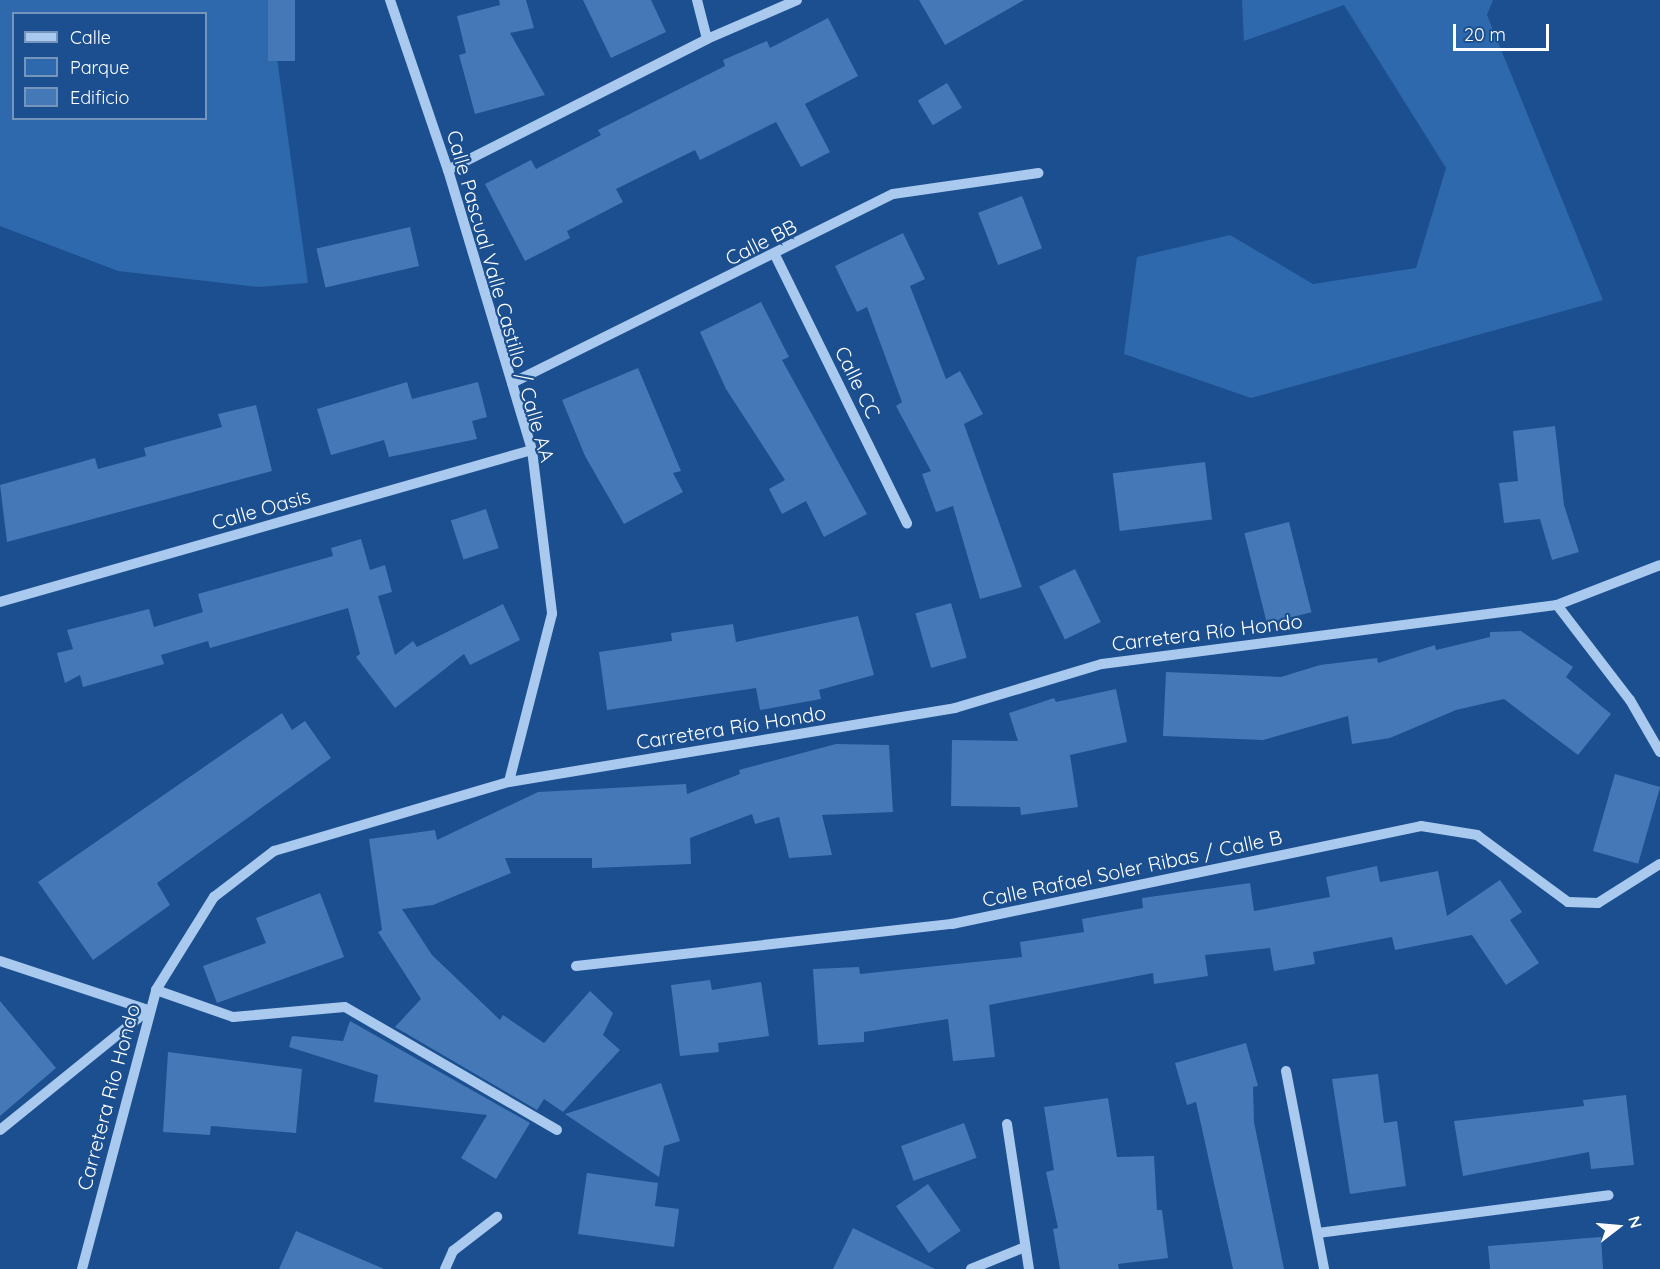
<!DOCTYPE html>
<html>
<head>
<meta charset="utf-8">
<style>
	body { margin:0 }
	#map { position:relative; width:1660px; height:1269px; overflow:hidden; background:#1b4f8f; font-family:Quicksand,sans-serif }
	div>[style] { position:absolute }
	.green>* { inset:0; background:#2e69ad }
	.building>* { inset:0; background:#4478b7; transform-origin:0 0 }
	.minor>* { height:10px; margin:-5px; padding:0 5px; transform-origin:5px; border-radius:5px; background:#a9c9ee }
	span { translate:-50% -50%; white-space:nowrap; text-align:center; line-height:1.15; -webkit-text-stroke:4.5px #1b4f8f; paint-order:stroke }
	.street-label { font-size:20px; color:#fff }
	.legend { position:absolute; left:12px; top:12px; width:195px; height:108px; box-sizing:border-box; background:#1b4f8f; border:2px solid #7695bc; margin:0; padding:8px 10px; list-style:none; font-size:18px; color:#fff }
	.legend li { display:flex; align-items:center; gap:12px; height:30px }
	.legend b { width:30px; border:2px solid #7695bc }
	.north { position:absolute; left:1588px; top:1197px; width:60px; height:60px; -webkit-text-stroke:4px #1b4f8f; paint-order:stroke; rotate:74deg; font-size:16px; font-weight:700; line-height:24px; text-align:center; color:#fff }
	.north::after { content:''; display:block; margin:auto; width:21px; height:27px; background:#fff; clip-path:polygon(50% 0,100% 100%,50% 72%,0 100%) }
	.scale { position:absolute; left:1453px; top:24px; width:96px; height:27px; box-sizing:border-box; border:3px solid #fff; border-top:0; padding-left:8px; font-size:18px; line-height:21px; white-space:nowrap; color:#fff; -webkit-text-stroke:4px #1b4f8f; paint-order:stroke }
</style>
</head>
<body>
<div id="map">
	<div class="green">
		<div style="clip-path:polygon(evenodd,0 0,269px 0,308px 283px,259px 287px,118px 271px,0 226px,0 0,14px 14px,206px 14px,206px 118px,14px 118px,14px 14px)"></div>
		<div style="clip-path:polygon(1242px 0,1493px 0,1487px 15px,1603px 300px,1251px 398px,1124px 354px,1137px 257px,1230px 235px,1313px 284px,1416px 268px,1446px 168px,1344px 5px,1244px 41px)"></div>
	</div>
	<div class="building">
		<div style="left:268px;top:0;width:27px;height:61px"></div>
		<div style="clip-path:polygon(499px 0,526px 0,534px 28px,510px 33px,545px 95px,475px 114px,459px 55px,466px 53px,457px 16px,500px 5px)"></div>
		<div style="clip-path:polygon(583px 0,651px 0,666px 32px,611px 58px)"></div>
		<div style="clip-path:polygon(919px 0,1024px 0,945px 45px)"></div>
		<div style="clip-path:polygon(828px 18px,858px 76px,805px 104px,830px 152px,801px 167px,776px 122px,700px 160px,695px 150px,616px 189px,623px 202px,567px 231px,570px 238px,525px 261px,485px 184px,531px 160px,536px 169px,601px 135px,598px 130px,725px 66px,723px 60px,767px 41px,770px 48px)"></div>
		<div style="left:947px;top:83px;width:29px;height:34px;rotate:59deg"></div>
		<div style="left:1022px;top:196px;width:56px;height:47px;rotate:69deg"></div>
		<div style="left:410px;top:227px;width:40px;height:96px;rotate:77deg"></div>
		<div style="clip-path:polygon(903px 233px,925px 279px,910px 286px,946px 379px,960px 371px,983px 414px,964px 424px,1022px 587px,980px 599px,953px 506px,936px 512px,922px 474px,931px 471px,896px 406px,902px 402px,867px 307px,857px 312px,835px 266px)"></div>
		<div style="clip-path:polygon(761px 302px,789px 357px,782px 360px,867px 514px,824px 537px,806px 501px,782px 514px,769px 489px,785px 480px,726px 389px,700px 332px)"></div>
		<div style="clip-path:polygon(638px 368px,681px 471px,673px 473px,683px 492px,624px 524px,585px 456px,562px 400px)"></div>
		<div style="clip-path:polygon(407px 382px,412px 399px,478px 382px,487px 417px,472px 421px,477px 439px,389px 457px,384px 440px,331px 455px,317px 409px)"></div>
		<div style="clip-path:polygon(256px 405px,272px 471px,7px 542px,0 485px,95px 458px,98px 469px,146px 456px,144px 448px,222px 427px,218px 414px)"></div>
		<div style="clip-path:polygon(1555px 426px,1564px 505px,1579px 552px,1552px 560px,1540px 519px,1504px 523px,1499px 483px,1518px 481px,1513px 431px)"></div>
		<div style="left:1205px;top:462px;width:58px;height:93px;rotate:83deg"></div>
		<div style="left:486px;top:509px;width:41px;height:37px;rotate:72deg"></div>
		<div style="left:1289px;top:522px;width:93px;height:46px;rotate:76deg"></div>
		<div style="clip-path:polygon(361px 539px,370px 570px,385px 565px,392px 592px,378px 596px,395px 655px,413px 641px,417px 647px,503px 604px,520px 640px,470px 665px,464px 654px,395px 708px,356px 657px,360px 654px,348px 608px,210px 648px,208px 641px,161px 655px,164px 664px,83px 687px,80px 675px,65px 683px,57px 653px,73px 649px,67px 630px,149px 609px,154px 627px,203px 612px,198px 594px,333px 556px,331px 548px)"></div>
		<div style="left:1075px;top:569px;width:59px;height:40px;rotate:64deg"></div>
		<div style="left:951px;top:603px;width:57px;height:37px;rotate:74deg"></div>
		<div style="clip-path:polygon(858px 616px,874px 675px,819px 690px,821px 699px,760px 710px,756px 688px,607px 710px,599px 652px,672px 641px,671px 633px,733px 624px,736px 642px)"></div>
		<div style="clip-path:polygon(1521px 631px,1573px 667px,1566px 677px,1611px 714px,1578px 755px,1504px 699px,1456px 710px,1390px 738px,1352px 744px,1348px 716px,1263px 740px,1163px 736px,1166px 672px,1281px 677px,1320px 665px,1377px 658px,1378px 663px,1435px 645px,1436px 650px,1490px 637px,1490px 632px)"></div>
		<div style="clip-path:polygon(1116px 689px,1127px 742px,1070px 755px,1078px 807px,1021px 815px,1020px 807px,951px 806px,952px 740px,1018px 741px,1009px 713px,1054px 698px,1056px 702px)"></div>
		<div style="clip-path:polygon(282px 713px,292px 730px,305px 721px,331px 758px,157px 883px,170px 905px,93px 960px,38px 882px)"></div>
		<div style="clip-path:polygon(836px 744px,889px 745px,893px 812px,822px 815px,832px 855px,789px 858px,779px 817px,755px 824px,752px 814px,690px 838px,691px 864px,592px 868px,592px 858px,505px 858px,511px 873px,433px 905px,402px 909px,432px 955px,500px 1020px,503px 1015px,544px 1043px,590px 991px,613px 1013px,603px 1035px,620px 1050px,563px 1112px,544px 1099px,537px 1110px,395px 1027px,421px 999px,378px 932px,382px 930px,369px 839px,435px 830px,437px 840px,538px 792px,686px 784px,687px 794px,740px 774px,739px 770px)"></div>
		<div style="left:1615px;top:774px;width:47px;height:80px;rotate:16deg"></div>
		<div style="clip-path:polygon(1377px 866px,1380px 882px,1438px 871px,1447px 916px,1500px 880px,1522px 912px,1510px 920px,1539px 963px,1506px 985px,1472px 935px,1395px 950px,1392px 937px,1313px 952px,1315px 964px,1274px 971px,1270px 948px,1205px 955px,1208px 976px,1154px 984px,1153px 973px,989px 1005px,995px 1057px,953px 1061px,948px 1019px,864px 1032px,864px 1042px,818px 1045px,813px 969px,859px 967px,860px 974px,1022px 957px,1020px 942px,1084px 932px,1082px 919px,1143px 908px,1142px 898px,1250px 883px,1254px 911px,1330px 897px,1326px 877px)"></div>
		<div style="clip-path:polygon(320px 893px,344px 957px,217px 1003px,203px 966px,266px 943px,256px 918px)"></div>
		<div style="clip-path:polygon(710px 980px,712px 990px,761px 982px,769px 1036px,718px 1043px,719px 1052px,680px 1056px,671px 985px)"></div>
		<div style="clip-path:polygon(0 1001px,56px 1068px,0 1116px)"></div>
		<div style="clip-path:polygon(350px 1021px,530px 1123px,496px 1179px,461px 1158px,487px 1115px,374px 1102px,378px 1075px,289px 1047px,292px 1036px,343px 1041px)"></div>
		<div style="clip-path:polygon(1246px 1043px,1258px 1086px,1253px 1087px,1254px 1122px,1284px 1269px,1233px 1269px,1196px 1102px,1187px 1105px,1175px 1063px)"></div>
		<div style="clip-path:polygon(168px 1052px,302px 1069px,296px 1133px,211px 1126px,210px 1135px,163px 1132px)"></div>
		<div style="clip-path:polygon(1378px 1074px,1384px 1123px,1397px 1121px,1406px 1186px,1350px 1194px,1332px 1079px)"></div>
		<div style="clip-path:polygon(661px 1083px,680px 1141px,664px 1146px,659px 1177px,565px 1114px)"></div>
		<div style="clip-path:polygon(1626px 1095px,1634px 1165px,1591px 1169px,1589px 1152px,1463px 1176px,1454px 1121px,1584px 1106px,1583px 1100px)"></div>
		<div style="clip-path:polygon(1108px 1098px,1117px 1157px,1154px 1156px,1157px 1210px,1162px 1210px,1168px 1258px,1118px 1264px,1119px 1269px,1060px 1269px,1053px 1229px,1058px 1228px,1046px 1172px,1054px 1170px,1044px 1107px)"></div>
		<div style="left:964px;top:1123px;width:37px;height:67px;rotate:70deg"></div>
		<div style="clip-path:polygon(587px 1173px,658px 1183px,655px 1206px,679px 1209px,674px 1247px,578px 1234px)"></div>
		<div style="left:928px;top:1184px;width:57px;height:39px;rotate:55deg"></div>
		<div style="clip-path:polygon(853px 1228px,935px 1269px,833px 1269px)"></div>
		<div style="clip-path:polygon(296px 1231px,384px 1269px,279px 1269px)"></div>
		<div style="clip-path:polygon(1601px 1237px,1603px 1269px,1490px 1269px,1488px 1246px)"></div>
	</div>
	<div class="minor">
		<div style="left:390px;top:0;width:180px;rotate:71.2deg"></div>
		<div style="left:448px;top:170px;width:292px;rotate:73.3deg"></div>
		<div style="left:532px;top:450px;width:165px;rotate:83deg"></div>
		<div style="left:552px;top:614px;width:173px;rotate:104.4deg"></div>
		<div style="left:697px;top:0;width:40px;rotate:75.6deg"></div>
		<div style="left:448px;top:170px;width:290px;rotate:-26.8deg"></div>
		<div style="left:707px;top:39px;width:98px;rotate:-23.4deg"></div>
		<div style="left:776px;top:257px;width:297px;rotate:63.8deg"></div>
		<div style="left:512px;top:383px;width:425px;rotate:-26.4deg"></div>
		<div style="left:893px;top:194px;width:147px;rotate:-8.2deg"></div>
		<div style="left:0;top:602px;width:553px;rotate:-15.95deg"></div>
		<div style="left:1557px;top:605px;width:120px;rotate:52.5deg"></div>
		<div style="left:1630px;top:700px;width:60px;rotate:60deg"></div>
		<div style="left:0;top:961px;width:156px;rotate:18.3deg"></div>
		<div style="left:576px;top:966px;width:378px;rotate:-6.4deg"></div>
		<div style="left:952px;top:924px;width:479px;rotate:-11.8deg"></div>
		<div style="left:1421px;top:826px;width:57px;rotate:9.1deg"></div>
		<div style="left:1477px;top:835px;width:113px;rotate:36.4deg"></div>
		<div style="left:1568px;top:902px;width:30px;rotate:2deg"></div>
		<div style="left:1598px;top:903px;width:73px;rotate:-32.2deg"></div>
		<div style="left:156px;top:990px;width:82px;rotate:19.3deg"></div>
		<div style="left:233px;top:1017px;width:112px;rotate:-5.1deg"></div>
		<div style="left:345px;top:1007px;width:245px;rotate:30.1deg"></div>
		<div style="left:1286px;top:1071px;width:202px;rotate:79.1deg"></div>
		<div style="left:1007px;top:1124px;width:147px;rotate:81.4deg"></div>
		<div style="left:0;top:1130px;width:191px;rotate:-39deg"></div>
		<div style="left:1318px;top:1233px;width:293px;rotate:-7.4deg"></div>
		<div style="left:82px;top:1269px;width:289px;rotate:-75.1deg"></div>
		<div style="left:156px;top:990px;width:110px;rotate:-58.1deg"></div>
		<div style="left:214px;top:897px;width:76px;rotate:-37.5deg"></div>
		<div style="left:274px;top:851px;width:245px;rotate:-16.4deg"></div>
		<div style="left:509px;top:782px;width:452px;rotate:-9.4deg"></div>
		<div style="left:955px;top:708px;width:153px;rotate:-16.7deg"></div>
		<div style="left:1102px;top:664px;width:459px;rotate:-7.4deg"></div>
		<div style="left:1557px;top:605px;width:110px;rotate:-21.2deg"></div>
		<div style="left:445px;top:1269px;width:20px;rotate:-66deg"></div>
		<div style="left:453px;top:1251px;width:56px;rotate:-37.7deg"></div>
		<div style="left:971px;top:1269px;width:58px;rotate:-22.2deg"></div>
	</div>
	<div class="street-label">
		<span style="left:761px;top:242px;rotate:-27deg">Calle BB</span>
		<span style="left:501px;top:296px;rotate:74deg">Calle Pascual Valle Castillo / Calle AA</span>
		<span style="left:858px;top:382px;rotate:64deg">Calle CC</span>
		<span style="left:261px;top:509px;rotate:-16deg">Calle Oasis</span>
		<span style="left:1207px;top:632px;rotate:-7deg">Carretera Río Hondo</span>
		<span style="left:731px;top:727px;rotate:-9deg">Carretera Río Hondo</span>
		<span style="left:1132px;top:868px;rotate:-12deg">Calle Rafael Soler Ribas / Calle B</span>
		<span style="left:108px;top:1097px;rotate:-75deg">Carretera Río Hondo</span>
	</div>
	<ul class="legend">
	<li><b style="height:8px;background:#a9c9ee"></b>Calle</li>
	<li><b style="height:16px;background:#2e69ad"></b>Parque</li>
	<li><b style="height:16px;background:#4478b7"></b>Edificio</li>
	</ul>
	<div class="north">N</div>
	<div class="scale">20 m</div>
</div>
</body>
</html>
